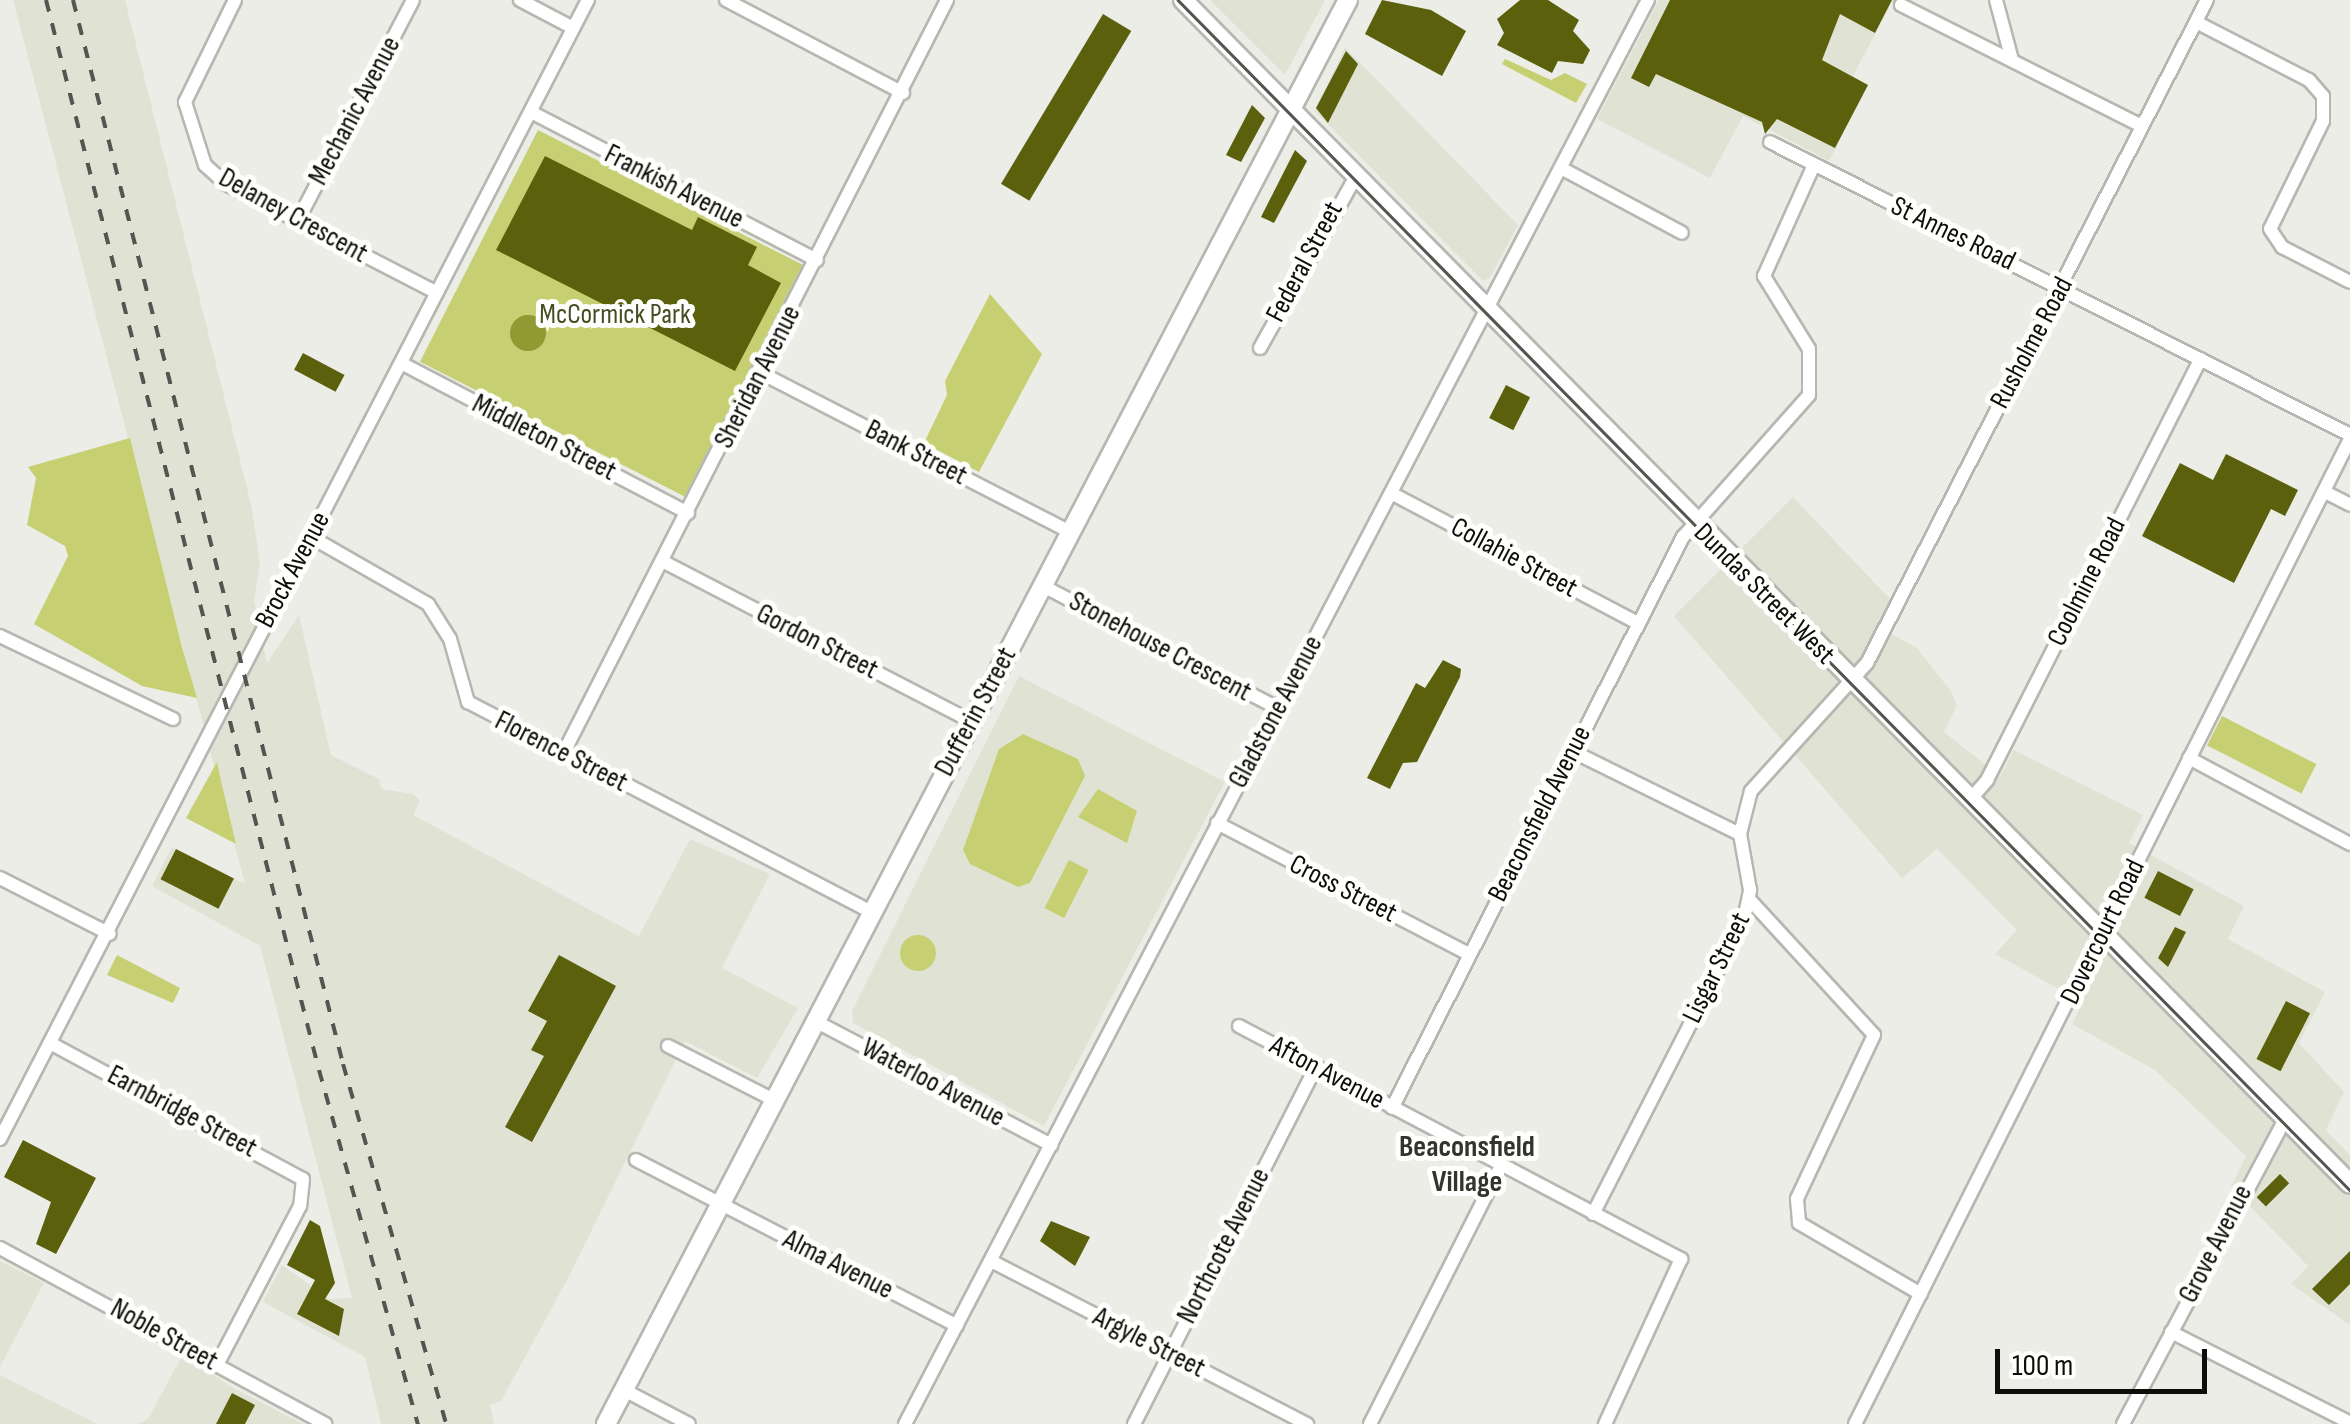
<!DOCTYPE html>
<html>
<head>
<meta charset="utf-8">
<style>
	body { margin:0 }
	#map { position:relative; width:2350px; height:1424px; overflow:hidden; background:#ecede7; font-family:"Sofia Sans Condensed",sans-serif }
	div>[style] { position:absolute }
	.built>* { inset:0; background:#e0e3d4 }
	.green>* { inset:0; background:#c6d073; transform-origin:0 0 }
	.round { border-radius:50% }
	.water>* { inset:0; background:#919933 }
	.building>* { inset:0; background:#5b600d; transform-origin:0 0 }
	.roads { filter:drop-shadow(2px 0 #b6b7b1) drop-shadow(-2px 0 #b6b7b1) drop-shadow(0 2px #b6b7b1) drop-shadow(0 -2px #b6b7b1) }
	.street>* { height:12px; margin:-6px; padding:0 6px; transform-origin:6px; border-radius:6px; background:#fff }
	.secondary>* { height:18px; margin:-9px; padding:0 9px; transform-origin:9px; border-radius:9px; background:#fff }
	.tram>* { height:2.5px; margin:-1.25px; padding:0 1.25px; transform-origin:1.25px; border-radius:1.25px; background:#545451 }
	.rail>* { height:4px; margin-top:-2px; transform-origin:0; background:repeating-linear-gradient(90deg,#545451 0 12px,transparent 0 24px) }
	span { translate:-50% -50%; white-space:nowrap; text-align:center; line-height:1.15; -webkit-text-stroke:10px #fffffe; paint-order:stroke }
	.street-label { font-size:28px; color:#0d0d0b }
	.park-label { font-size:28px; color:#484c22 }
	.neighbourhood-label { font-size:30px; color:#33342f; font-weight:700 }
	.scale { position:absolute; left:1995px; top:1349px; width:212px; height:45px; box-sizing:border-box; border:5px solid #0d0d0b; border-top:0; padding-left:12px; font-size:30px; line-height:35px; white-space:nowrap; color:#0d0d0b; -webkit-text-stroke:8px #fffffe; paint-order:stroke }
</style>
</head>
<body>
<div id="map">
	<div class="built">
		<div style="clip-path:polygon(13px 0,125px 0,251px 504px,260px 563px,254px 600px,267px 663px,299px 615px,331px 755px,379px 779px,382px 789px,413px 794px,420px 800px,413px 815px,639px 936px,690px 839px,770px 874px,722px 968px,798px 1008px,757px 1078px,685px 1041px,566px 1282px,501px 1401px,490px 1405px,494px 1424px,381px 1424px,365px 1357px,263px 1302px,282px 1265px,329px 1299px,352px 1298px,260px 946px,152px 886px,172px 847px,245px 884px)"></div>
		<div style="clip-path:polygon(1210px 0,1325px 0,1285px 75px)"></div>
		<div style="clip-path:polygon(1659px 0,1893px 0,1853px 76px,1868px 85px,1829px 161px,1743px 116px,1710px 178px,1597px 119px)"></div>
		<div style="clip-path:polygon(1345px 47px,1518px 225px,1490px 278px,1483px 281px,1315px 111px)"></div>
		<div style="clip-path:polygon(1793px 497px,1891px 600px,1879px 627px,1917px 648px,1950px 690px,1957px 705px,1944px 732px,2000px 776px,2014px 750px,2143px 815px,2129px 843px,2244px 906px,2228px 939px,2325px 992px,2299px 1043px,2344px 1092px,2326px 1130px,2350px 1155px,2350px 1325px,2291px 1284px,2308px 1266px,2231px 1187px,2246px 1156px,2155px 1070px,2072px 1024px,2083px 1002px,1995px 954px,2017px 930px,1937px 849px,1902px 878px,1674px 616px)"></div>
		<div style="clip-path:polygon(1019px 676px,1225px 782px,1044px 1126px,853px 1023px,852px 1011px)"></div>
		<div style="clip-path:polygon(0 1261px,44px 1283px,0 1367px)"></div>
		<div style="clip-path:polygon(183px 1354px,230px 1386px,303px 1424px,137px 1424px,148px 1419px)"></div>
		<div style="clip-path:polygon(0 1375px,97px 1424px,0 1424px)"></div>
	</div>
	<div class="green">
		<div style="clip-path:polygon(1505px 59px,1551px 80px,1565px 73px,1587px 84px,1576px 103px,1502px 64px)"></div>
		<div style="left:538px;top:130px;width:297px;height:260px;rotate:27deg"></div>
		<div style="clip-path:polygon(990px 294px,1042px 354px,979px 472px,924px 443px,947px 395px,945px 381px)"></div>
		<div style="clip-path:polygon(130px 438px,182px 647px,197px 698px,142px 686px,34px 624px,68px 556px,65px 546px,27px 525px,36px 478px,28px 467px)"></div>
		<div style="left:2222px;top:716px;width:106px;height:33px;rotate:27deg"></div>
		<div style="clip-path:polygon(1023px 734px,1078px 759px,1085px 776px,1030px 883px,1018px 887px,970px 864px,963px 850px,999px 749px)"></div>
		<div style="clip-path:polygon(217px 762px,221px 781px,236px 844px,186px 818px)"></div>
		<div style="clip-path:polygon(1098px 789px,1137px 811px,1127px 843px,1078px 817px)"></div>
		<div style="left:1069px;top:860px;width:22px;height:54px;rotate:27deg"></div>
		<div class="round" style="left:900px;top:935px;width:36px;height:36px"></div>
		<div style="clip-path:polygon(117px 955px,180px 988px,173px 1003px,107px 975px)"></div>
	</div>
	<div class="water">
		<div class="round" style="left:510px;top:315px;width:36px;height:36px"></div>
	</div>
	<div class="building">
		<div style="clip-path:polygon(1382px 0,1431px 10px,1466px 31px,1442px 76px,1365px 34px)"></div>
		<div style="clip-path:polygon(1520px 0,1548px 0,1579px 20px,1573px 31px,1590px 50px,1583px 64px,1558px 61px,1552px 73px,1497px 45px,1504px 33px,1497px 19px)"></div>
		<div style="clip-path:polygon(1670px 0,1892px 0,1875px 33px,1840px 14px,1822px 60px,1868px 85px,1835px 148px,1777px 119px,1765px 134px,1762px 122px,1656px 74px,1649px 87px,1631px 78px)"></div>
		<div style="left:1103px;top:14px;width:33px;height:198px;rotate:31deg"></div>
		<div style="clip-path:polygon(1346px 51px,1358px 64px,1328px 123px,1316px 108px)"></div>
		<div style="clip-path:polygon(1252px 105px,1265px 118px,1241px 162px,1226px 155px)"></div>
		<div style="clip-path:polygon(1295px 150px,1307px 161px,1274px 223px,1261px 217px)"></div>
		<div style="clip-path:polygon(545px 156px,692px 230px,698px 217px,757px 247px,748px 265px,781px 283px,735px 371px,496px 250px)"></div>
		<div style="left:303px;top:353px;width:47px;height:19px;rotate:28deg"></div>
		<div style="left:1506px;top:385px;width:27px;height:37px;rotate:27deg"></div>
		<div style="clip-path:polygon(2226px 454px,2298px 490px,2285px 516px,2271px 509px,2234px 583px,2142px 536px,2180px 463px,2213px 480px)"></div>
		<div style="clip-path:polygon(1443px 660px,1461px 669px,1460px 677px,1417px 762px,1403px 763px,1390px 789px,1367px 778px,1416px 683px,1425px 688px)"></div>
		<div style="left:176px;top:849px;width:65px;height:34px;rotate:27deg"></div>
		<div style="left:2158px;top:871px;width:40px;height:30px;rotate:27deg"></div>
		<div style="clip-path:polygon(2175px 927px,2186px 932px,2168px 967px,2158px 958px)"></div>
		<div style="clip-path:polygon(559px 955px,616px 986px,532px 1142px,505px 1127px,544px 1056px,531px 1050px,547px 1021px,528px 1011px)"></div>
		<div style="left:2286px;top:1001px;width:27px;height:65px;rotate:27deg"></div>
		<div style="clip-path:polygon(23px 1140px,96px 1178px,56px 1254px,36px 1244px,51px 1202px,4px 1177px)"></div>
		<div style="left:2280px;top:1174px;width:13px;height:33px;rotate:45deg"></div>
		<div style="clip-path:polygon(310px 1220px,320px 1226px,335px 1283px,325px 1299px,344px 1309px,339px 1336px,297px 1314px,315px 1280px,287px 1265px)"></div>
		<div style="clip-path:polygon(1051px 1221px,1090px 1237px,1075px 1266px,1040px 1241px)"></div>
		<div style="clip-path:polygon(2350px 1251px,2350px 1284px,2329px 1305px,2312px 1289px)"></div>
		<div style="clip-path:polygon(232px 1393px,255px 1405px,245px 1424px,216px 1424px)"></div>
	</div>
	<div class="roads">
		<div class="street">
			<div style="left:235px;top:0;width:114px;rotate:116.1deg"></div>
			<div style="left:185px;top:102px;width:66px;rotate:72.4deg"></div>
			<div style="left:205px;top:165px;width:28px;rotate:42deg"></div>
			<div style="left:226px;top:184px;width:237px;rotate:27.3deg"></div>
			<div style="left:520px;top:0;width:60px;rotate:27.8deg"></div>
			<div style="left:726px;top:0;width:200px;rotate:27.7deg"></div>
			<div style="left:1996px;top:0;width:62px;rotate:75.1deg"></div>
			<div style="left:1901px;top:5px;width:267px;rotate:26.7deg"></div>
			<div style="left:2196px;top:22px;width:127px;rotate:27.2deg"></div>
			<div style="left:2309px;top:80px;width:21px;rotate:49deg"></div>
			<div style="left:2323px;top:96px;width:25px;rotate:90deg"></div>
			<div style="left:2323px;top:121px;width:120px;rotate:116.1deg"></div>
			<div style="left:2270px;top:229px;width:22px;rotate:56deg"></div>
			<div style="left:2282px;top:247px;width:76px;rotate:27.2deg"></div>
			<div style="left:531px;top:112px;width:322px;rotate:27.4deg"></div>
			<div style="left:1770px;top:142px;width:650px;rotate:26.8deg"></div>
			<div style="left:1561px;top:168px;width:137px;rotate:28.2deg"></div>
			<div style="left:297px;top:222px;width:250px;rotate:-62.4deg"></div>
			<div style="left:1260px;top:348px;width:193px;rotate:-60.8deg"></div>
			<div style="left:401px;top:363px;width:324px;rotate:27.6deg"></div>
			<div style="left:761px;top:373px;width:348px;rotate:27.2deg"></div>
			<div style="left:2325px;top:492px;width:28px;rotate:27deg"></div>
			<div style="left:1391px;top:493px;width:279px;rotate:27.8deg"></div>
			<div style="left:311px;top:537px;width:135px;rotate:29.8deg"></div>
			<div style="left:428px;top:604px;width:41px;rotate:57.8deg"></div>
			<div style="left:450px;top:639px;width:66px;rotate:74.1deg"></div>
			<div style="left:468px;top:702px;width:455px;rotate:27.5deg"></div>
			<div style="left:664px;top:562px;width:346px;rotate:27.4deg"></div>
			<div style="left:1043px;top:586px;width:264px;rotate:27.5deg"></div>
			<div style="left:0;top:636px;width:192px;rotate:25.6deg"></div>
			<div style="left:1572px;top:751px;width:187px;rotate:26.3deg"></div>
			<div style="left:564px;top:752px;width:844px;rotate:-63.01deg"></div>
			<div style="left:2189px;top:758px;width:183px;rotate:28.1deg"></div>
			<div style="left:1969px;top:801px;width:28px;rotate:-49deg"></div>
			<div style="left:1987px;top:780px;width:472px;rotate:-63.1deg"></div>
			<div style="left:1217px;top:823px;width:284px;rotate:27.5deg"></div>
			<div style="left:0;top:878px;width:123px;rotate:27deg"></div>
			<div style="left:1750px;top:900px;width:183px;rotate:47.4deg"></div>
			<div style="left:1874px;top:1035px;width:181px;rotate:115.2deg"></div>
			<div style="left:1797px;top:1199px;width:24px;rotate:85deg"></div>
			<div style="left:1799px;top:1223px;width:141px;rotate:30.2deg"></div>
			<div style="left:815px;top:1021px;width:267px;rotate:27.7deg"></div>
			<div style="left:1239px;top:1026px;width:500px;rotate:27.8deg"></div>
			<div style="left:1681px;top:1259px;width:182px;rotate:114.7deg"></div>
			<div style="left:50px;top:1043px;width:287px;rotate:28.3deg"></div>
			<div style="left:303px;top:1179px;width:27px;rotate:96deg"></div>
			<div style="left:300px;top:1206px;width:177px;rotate:117.6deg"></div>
			<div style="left:668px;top:1046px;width:119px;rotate:27deg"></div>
			<div style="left:1392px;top:1108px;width:641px;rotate:-63deg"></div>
			<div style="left:1683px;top:537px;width:190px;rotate:-48.4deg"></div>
			<div style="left:1809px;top:395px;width:46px;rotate:-90deg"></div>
			<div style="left:1809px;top:349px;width:86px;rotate:-121.7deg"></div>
			<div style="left:1764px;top:276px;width:122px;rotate:-65.8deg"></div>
			<div style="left:0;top:1139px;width:1282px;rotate:-62.7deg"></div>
			<div style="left:636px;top:1160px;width:361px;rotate:27.3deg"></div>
			<div style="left:1593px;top:1214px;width:331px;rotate:-62.9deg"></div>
			<div style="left:1744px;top:919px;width:30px;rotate:-78deg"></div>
			<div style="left:1750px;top:890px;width:57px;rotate:-100.1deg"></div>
			<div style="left:1740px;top:834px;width:44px;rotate:-75.7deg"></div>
			<div style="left:1751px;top:791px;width:173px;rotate:-47.8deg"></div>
			<div style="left:1867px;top:663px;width:745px;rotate:-62.85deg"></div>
			<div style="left:0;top:1248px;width:370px;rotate:28.4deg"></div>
			<div style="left:991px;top:1261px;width:356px;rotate:27.3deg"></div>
			<div style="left:2171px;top:1332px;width:201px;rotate:26.9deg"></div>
			<div style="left:624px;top:1390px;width:73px;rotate:27.6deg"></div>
			<div style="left:905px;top:1424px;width:1606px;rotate:-62.45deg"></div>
			<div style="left:1134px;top:1424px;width:399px;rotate:-63deg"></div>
			<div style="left:1370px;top:1424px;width:289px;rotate:-63.1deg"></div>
			<div style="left:1855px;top:1424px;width:1102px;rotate:-63.32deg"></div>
			<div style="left:2123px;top:1424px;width:345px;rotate:-62deg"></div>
		</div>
		<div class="secondary">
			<div style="left:1183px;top:0;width:1662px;rotate:45.41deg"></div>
			<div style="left:606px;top:1424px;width:1606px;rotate:-62.48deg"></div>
		</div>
	</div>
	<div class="tram">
		<div style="left:1178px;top:0;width:1670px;rotate:45.44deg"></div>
	</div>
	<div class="rail">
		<div style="left:46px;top:0;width:1104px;rotate:75.69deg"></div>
		<div style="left:319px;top:1070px;width:368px;rotate:74.4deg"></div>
		<div style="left:73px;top:0;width:1098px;rotate:75.76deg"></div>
		<div style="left:343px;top:1064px;width:374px;rotate:74deg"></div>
	</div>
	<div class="street-label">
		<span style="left:355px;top:111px;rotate:-62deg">Mechanic Avenue</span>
		<span style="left:674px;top:187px;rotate:27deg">Frankish Avenue</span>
		<span style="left:293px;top:216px;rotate:29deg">Delaney Crescent</span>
		<span style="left:1953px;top:234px;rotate:26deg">St Annes Road</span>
		<span style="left:1305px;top:262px;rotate:-62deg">Federal Street</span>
		<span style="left:2032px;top:343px;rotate:-62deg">Rusholme Road</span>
		<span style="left:758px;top:377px;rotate:-63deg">Sheridan Avenue</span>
		<span style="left:544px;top:438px;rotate:27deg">Middleton Street</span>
		<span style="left:916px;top:453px;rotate:27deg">Bank Street</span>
		<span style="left:1514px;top:558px;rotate:28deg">Collahie Street</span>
		<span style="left:293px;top:570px;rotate:-62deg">Brock Avenue</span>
		<span style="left:2087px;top:582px;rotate:-63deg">Coolmine Road</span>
		<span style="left:1764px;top:594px;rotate:45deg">Dundas Street West</span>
		<span style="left:817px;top:642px;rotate:27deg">Gordon Street</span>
		<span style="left:1160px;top:647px;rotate:28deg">Stonehouse Crescent</span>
		<span style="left:976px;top:712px;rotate:-62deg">Dufferin Street</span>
		<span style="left:1276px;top:712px;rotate:-62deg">Gladstone Avenue</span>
		<span style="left:561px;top:752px;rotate:27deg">Florence Street</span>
		<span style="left:1540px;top:814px;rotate:-63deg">Beaconsfield Avenue</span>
		<span style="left:1343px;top:889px;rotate:27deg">Cross Street</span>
		<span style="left:2103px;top:932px;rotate:-64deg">Dovercourt Road</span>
		<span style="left:1717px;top:968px;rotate:-64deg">Lisgar Street</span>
		<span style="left:1327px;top:1073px;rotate:28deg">Afton Avenue</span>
		<span style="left:933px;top:1083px;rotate:28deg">Waterloo Avenue</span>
		<span style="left:182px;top:1112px;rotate:28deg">Earnbridge Street</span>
		<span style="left:2216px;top:1244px;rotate:-63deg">Grove Avenue</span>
		<span style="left:1224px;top:1246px;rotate:-63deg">Northcote Avenue</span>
		<span style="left:838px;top:1265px;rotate:27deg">Alma Avenue</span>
		<span style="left:164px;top:1335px;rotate:29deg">Noble Street</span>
		<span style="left:1149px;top:1343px;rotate:27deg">Argyle Street</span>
	</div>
	<div class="park-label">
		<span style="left:615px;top:315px">McCormick Park</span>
	</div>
	<div class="neighbourhood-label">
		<span style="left:1467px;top:1164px">Beaconsfield<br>Village</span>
	</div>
	<div class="scale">100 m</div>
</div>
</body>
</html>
